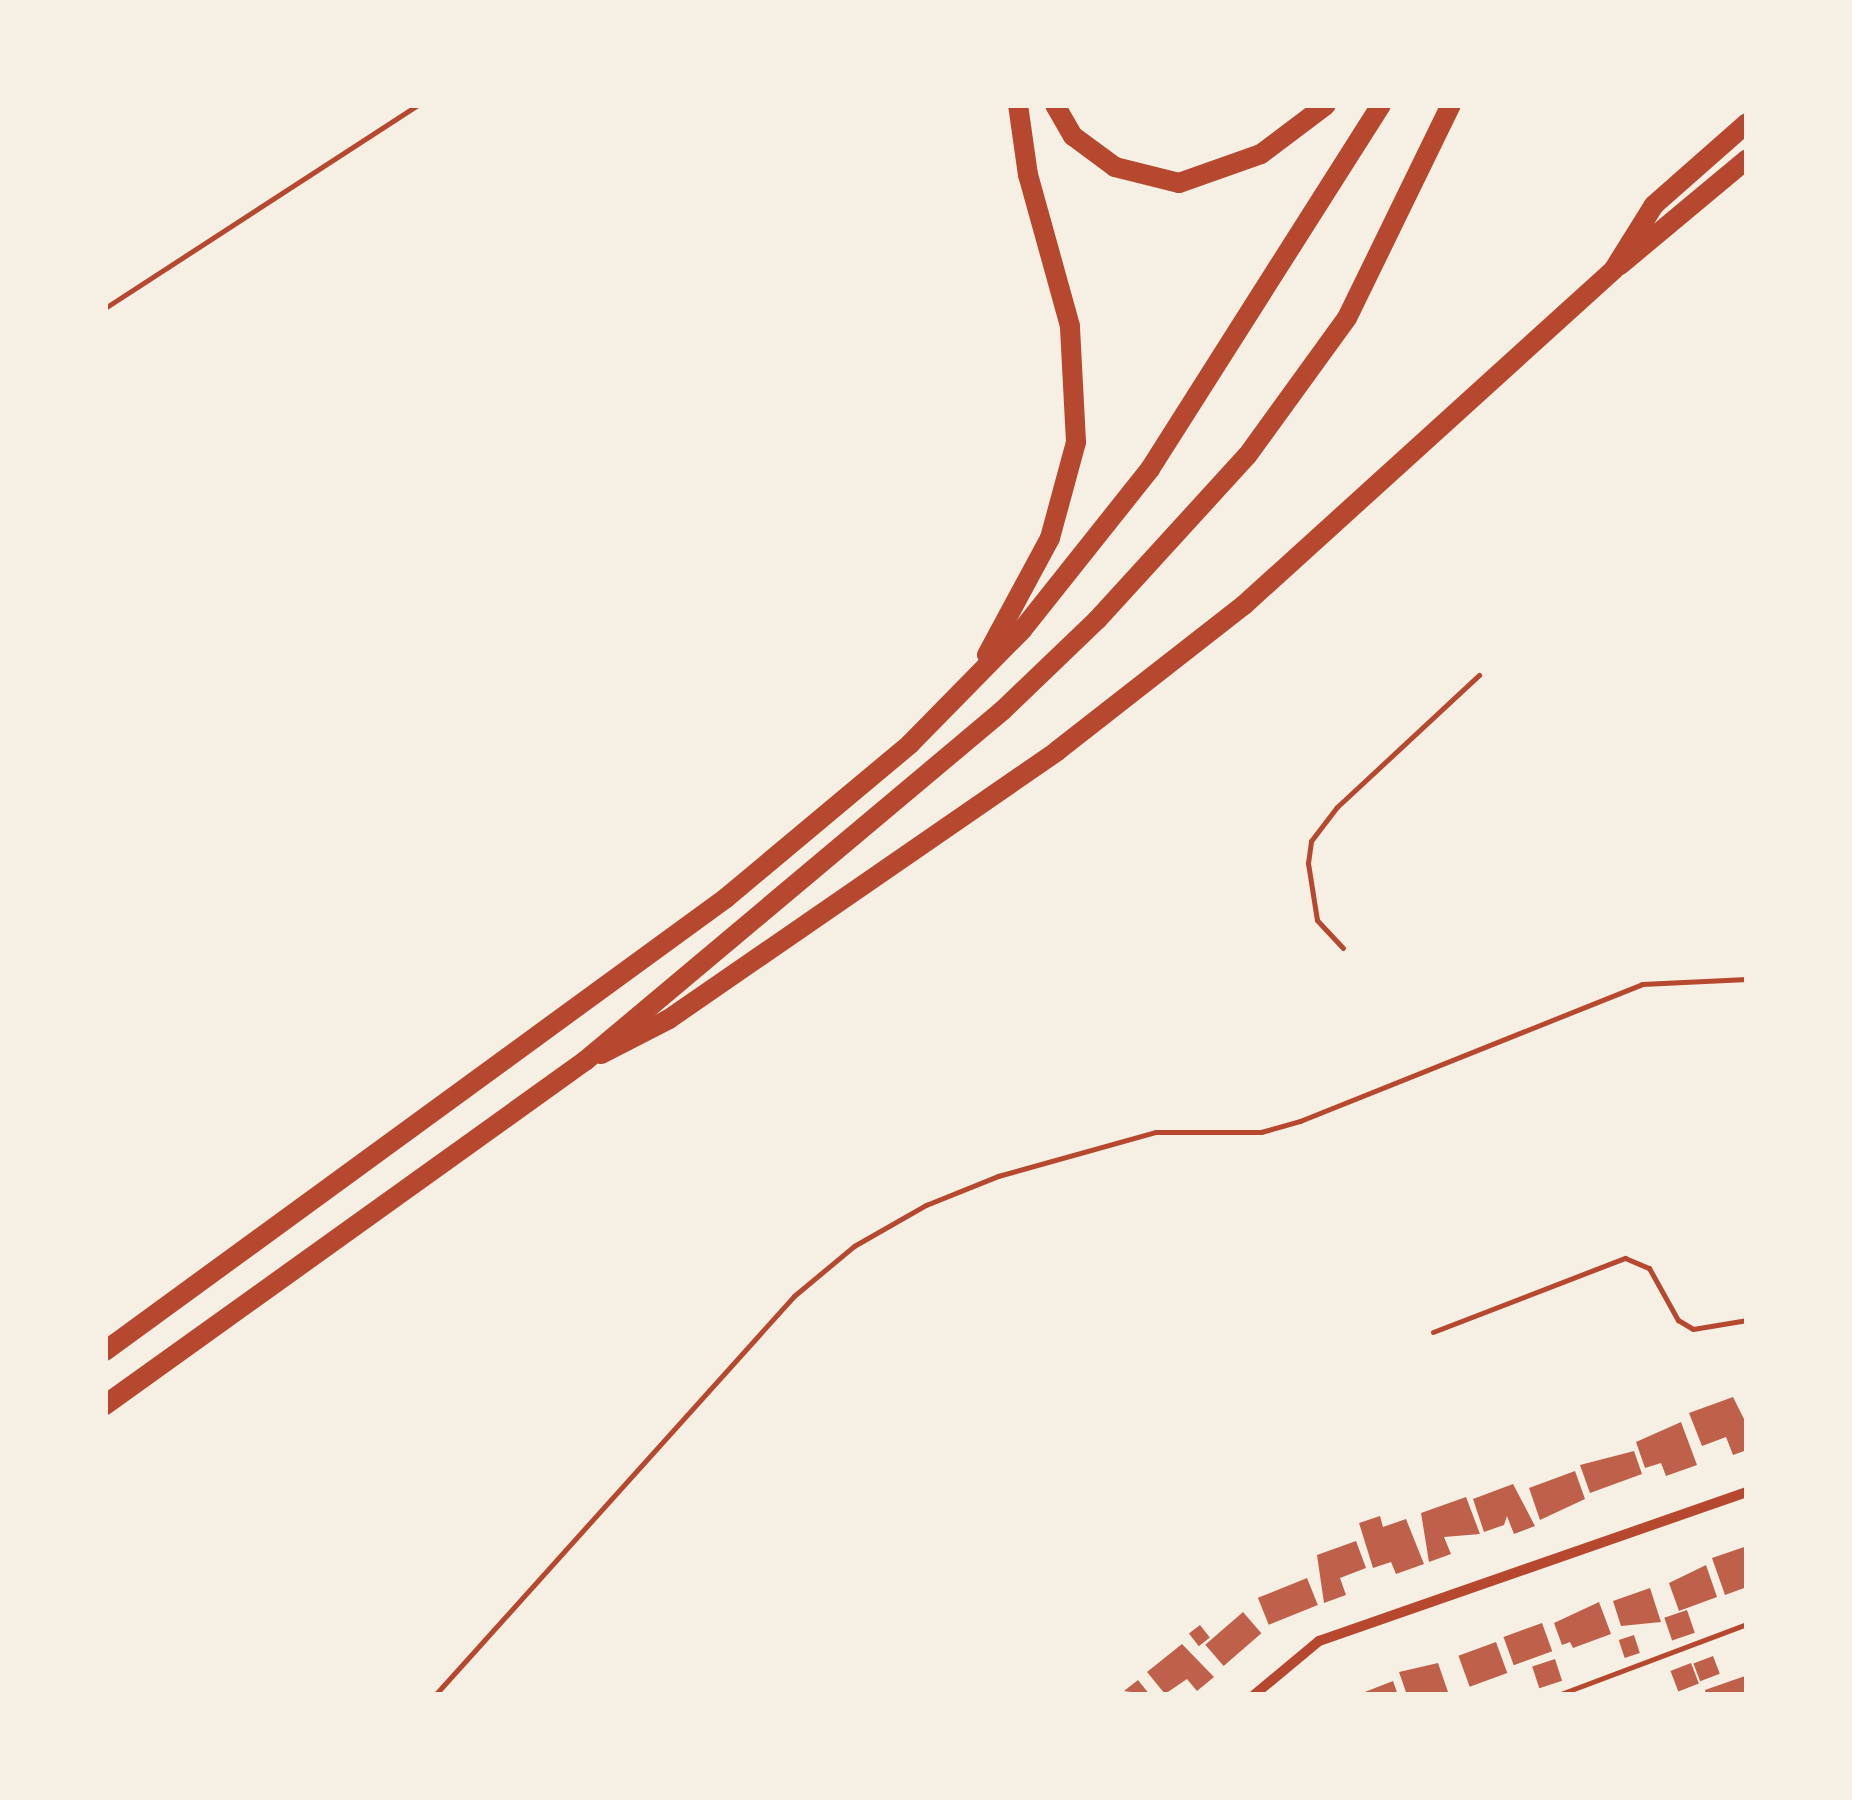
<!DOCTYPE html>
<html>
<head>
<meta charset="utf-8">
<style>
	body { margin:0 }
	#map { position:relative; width:1852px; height:1800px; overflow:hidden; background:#f6efe4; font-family:"Archivo Narrow",sans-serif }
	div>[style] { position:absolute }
	.building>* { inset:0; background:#bf614a; transform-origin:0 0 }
	.service>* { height:5px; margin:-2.5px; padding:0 2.5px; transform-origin:2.5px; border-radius:2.5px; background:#b5482f }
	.minor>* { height:10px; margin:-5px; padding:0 5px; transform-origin:5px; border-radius:5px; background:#b5482f }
	.motorway>* { height:20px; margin:-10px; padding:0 10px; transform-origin:10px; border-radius:10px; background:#b5482f }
	span { translate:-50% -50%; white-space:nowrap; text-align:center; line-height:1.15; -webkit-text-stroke:9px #f6efe4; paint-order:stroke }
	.frame { position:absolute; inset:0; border:108px solid #f6efe4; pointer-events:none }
</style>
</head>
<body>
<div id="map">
	<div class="building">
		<div style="clip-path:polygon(1733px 1397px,1747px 1425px,1747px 1450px,1733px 1455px,1726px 1437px,1702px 1446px,1689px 1413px)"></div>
		<div style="clip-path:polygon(1681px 1422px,1697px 1465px,1666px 1476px,1661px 1463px,1645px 1468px,1636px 1442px)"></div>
		<div style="clip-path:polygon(1634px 1451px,1642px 1474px,1590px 1493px,1580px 1465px)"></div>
		<div style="clip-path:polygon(1575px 1471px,1585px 1499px,1540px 1520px,1529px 1488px)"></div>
		<div style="clip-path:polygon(1513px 1484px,1535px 1526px,1514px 1534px,1507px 1516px,1504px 1525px,1484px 1532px,1473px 1499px)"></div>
		<div style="clip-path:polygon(1466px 1497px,1480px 1534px,1444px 1537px,1451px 1554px,1429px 1562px,1421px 1513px)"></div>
		<div style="clip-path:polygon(1380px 1516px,1383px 1527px,1406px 1519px,1424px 1564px,1396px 1574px,1391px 1562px,1373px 1568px,1359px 1523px)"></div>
		<div style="clip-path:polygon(1356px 1541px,1366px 1568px,1340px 1578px,1346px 1595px,1324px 1603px,1317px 1555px)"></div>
		<div style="clip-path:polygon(1747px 1546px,1747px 1587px,1725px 1595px,1712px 1558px)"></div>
		<div style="clip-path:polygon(1706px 1565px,1717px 1597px,1679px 1611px,1669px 1583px)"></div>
		<div style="left:1307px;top:1578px;width:29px;height:53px;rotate:68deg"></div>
		<div style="clip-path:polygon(1650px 1588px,1661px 1622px,1621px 1626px,1613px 1601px)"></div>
		<div style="clip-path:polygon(1599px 1602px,1611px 1634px,1573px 1648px,1570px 1642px,1562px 1645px,1554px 1623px)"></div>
		<div style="left:1687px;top:1610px;width:24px;height:24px;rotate:71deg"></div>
		<div style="left:1243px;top:1612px;width:28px;height:50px;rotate:49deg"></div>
		<div style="left:1542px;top:1623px;width:30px;height:41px;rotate:70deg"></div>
		<div style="left:1200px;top:1625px;width:16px;height:14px;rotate:52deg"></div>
		<div style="left:1634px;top:1635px;width:19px;height:16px;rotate:72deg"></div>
		<div style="left:1496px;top:1642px;width:33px;height:40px;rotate:70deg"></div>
		<div style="clip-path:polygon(1182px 1644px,1214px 1677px,1197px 1691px,1187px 1679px,1165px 1694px,1147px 1672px)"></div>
		<div style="left:1713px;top:1656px;width:19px;height:21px;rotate:69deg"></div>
		<div style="left:1555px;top:1659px;width:23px;height:24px;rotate:72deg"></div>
		<div style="clip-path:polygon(1438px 1663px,1448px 1692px,1407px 1695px,1399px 1672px)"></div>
		<div style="left:1691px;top:1663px;width:22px;height:22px;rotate:69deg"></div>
		<div style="clip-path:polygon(1745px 1676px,1747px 1695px,1706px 1695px,1705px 1690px)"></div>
		<div style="clip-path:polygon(1138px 1680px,1150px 1695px,1124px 1691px)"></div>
		<div style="clip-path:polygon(1393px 1681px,1398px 1695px,1357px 1695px)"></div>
	</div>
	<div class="service">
		<div style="left:105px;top:308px;width:373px;rotate:-33deg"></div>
		<div style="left:1343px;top:948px;width:38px;rotate:-133deg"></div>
		<div style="left:1317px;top:920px;width:58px;rotate:-99deg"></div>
		<div style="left:1308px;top:863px;width:22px;rotate:-82deg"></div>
		<div style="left:1311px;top:841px;width:43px;rotate:-52.6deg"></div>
		<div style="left:1337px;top:807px;width:194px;rotate:-42.9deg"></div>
		<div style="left:1433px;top:1332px;width:206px;rotate:-21.1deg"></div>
		<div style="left:1625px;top:1258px;width:26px;rotate:23deg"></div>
		<div style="left:1649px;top:1268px;width:60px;rotate:60.9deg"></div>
		<div style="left:1678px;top:1320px;width:17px;rotate:31deg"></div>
		<div style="left:1693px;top:1329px;width:55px;rotate:-9.5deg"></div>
		<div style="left:435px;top:1695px;width:537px;rotate:-48.02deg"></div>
		<div style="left:794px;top:1296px;width:78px;rotate:-39.8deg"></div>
		<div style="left:854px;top:1246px;width:83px;rotate:-29.7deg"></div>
		<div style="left:926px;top:1205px;width:78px;rotate:-21.9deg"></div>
		<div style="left:998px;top:1176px;width:164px;rotate:-15.6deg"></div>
		<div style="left:1156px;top:1132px;width:105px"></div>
		<div style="left:1261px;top:1132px;width:41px;rotate:-15.8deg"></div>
		<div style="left:1300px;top:1121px;width:368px;rotate:-21.8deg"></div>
		<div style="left:1642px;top:984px;width:105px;rotate:-2.7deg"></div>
		<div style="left:1558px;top:1695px;width:202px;rotate:-20.6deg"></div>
	</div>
	<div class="minor">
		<div style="left:1254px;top:1695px;width:85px;rotate:-39.7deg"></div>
		<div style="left:1319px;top:1641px;width:453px;rotate:-19.2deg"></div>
	</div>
	<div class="motorway">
		<div style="left:1055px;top:105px;width:36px;rotate:60deg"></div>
		<div style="left:1073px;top:136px;width:52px;rotate:36.4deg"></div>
		<div style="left:1115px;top:167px;width:66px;rotate:14deg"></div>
		<div style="left:1179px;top:183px;width:87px;rotate:-19.5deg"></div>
		<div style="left:1261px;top:154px;width:81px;rotate:-37deg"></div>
		<div style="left:1620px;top:265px;width:165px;rotate:-39.8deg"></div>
		<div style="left:987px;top:655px;width:133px;rotate:-61.7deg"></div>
		<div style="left:1050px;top:538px;width:99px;rotate:-74.8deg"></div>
		<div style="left:1076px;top:442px;width:116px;rotate:-93deg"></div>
		<div style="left:1070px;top:326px;width:157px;rotate:-105.5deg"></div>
		<div style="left:1028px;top:175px;width:71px;rotate:-98.1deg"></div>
		<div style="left:601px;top:1054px;width:76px;rotate:-27.2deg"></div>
		<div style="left:669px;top:1019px;width:472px;rotate:-34.6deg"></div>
		<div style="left:1057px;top:751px;width:237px;rotate:-38deg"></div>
		<div style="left:1244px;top:605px;width:500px;rotate:-42.2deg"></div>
		<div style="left:1614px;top:269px;width:75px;rotate:-58deg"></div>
		<div style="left:1654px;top:205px;width:124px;rotate:-41.4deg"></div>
		<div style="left:105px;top:1351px;width:769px;rotate:-36.11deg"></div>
		<div style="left:726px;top:898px;width:240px;rotate:-39.9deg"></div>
		<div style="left:910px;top:744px;width:160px;rotate:-45.5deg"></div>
		<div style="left:1022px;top:630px;width:206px;rotate:-51.5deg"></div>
		<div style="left:1150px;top:469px;width:431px;rotate:-57.6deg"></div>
		<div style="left:105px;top:1405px;width:591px;rotate:-35.63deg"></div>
		<div style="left:585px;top:1061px;width:544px;rotate:-40.01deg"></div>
		<div style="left:1002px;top:711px;width:132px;rotate:-43.8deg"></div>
		<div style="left:1097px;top:620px;width:222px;rotate:-47.6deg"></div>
		<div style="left:1247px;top:456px;width:170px;rotate:-54.1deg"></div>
		<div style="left:1347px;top:318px;width:237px;rotate:-64deg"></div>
	</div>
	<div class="frame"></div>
</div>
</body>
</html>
